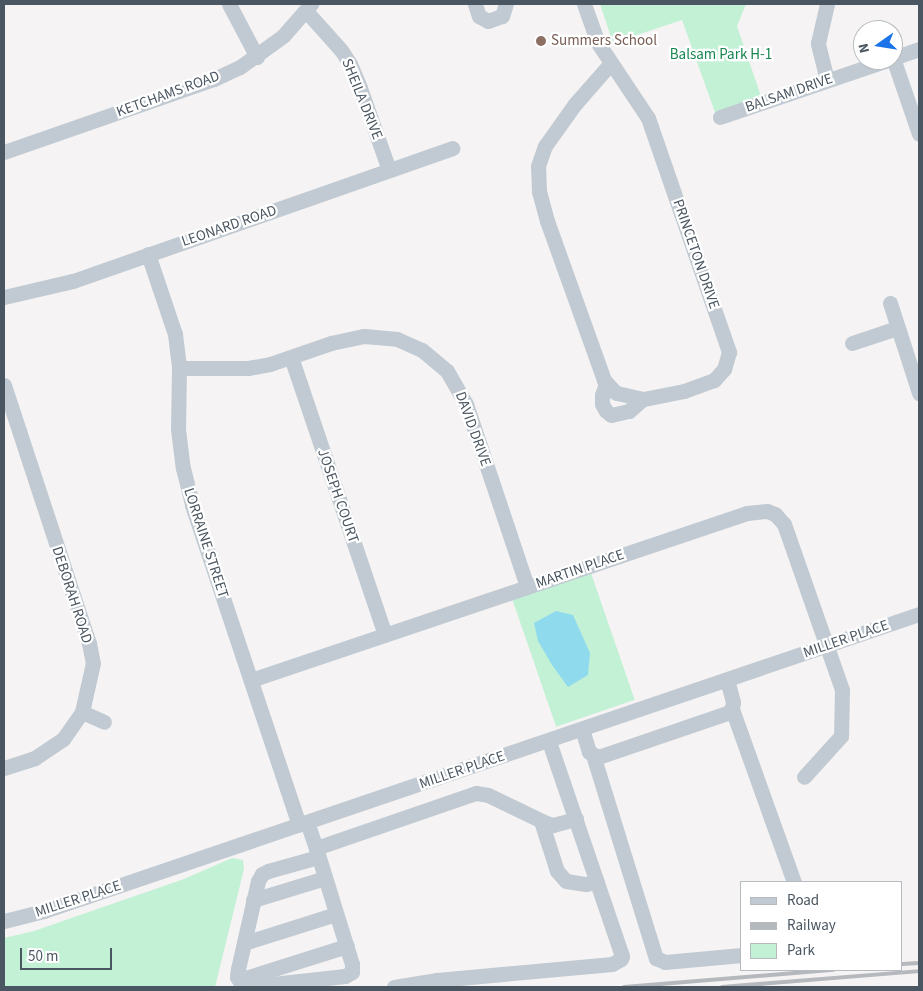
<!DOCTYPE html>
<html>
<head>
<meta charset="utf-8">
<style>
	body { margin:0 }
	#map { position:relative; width:923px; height:991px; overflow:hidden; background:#f5f3f3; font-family:"Source Sans 3",sans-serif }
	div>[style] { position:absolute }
	.green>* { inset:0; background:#c3f1d5; transform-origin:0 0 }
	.water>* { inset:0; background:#90daee }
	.minor>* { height:15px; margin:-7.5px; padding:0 7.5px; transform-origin:7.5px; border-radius:7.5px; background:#c1cad2 }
	.rail>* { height:4px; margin:-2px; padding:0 2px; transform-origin:2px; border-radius:2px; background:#b5b8bd }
	.dots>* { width:14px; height:14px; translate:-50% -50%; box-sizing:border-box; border:2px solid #fff; border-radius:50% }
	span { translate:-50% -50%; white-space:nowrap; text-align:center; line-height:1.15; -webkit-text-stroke:4.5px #fff; paint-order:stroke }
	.education-label { font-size:15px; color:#785e54 }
	.left { translate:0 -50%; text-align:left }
	.park-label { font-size:15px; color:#17864f }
	.street-label { font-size:15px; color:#4a5661 }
	.frame { position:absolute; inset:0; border:5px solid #4a5661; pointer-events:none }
	.legend { position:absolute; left:740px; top:881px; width:162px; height:90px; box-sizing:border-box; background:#fff; border:1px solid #b7bbc0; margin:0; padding:6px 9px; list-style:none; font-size:15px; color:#4a5661 }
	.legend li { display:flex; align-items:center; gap:10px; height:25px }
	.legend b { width:25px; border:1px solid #b7bbc0 }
	.north { position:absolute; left:853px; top:20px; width:50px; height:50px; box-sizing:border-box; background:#fff; border:1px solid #b7bbc0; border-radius:50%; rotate:257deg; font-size:14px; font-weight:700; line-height:20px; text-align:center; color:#4a5661 }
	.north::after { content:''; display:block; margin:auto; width:18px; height:22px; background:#1a73e8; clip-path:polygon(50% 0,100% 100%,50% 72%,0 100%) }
	.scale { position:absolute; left:20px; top:948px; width:92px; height:22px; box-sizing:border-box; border:2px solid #4a5661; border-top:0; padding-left:6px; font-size:15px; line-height:18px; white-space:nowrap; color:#4a5661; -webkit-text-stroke:4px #fff; paint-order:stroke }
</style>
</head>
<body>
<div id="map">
	<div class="green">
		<div style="clip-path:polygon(600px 4px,746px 4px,737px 26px,763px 102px,717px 118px,682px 20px,613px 43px)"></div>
		<div style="left:591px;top:573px;width:134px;height:83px;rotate:71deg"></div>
		<div style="clip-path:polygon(232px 858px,243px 860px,244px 869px,215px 987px,4px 987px,4px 938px,34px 931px,184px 879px)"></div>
	</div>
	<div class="water">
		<div style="clip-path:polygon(556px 611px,573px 615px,590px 653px,588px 675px,568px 687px,552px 665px,538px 641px,534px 623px)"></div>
	</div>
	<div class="minor">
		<div style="left:229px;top:4px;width:60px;rotate:62.2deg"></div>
		<div style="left:475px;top:4px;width:13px;rotate:72deg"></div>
		<div style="left:479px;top:16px;width:10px;rotate:29deg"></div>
		<div style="left:488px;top:21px;width:15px;rotate:-20deg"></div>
		<div style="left:502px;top:16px;width:13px;rotate:-72deg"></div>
		<div style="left:584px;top:4px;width:41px;rotate:70.3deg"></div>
		<div style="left:598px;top:43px;width:90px;rotate:56.3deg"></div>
		<div style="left:648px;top:118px;width:248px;rotate:70.9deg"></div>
		<div style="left:729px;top:352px;width:18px;rotate:106deg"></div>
		<div style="left:724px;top:369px;width:15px;rotate:132deg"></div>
		<div style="left:714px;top:380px;width:32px;rotate:160deg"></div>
		<div style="left:684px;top:391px;width:42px;rotate:169deg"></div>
		<div style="left:643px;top:399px;width:28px;rotate:-167deg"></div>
		<div style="left:616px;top:393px;width:18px;rotate:-133deg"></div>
		<div style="left:604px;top:380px;width:169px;rotate:-109.7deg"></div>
		<div style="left:547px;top:221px;width:30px;rotate:-105deg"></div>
		<div style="left:539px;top:192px;width:26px;rotate:-92deg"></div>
		<div style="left:538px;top:166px;width:21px;rotate:-71deg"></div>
		<div style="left:545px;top:146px;width:52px;rotate:-54.5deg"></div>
		<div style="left:575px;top:104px;width:53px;rotate:-48.8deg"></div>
		<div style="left:306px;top:11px;width:52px;rotate:48.1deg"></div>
		<div style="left:341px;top:50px;width:17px;rotate:57deg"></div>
		<div style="left:350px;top:64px;width:26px;rotate:67deg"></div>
		<div style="left:360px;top:88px;width:87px;rotate:70.5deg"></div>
		<div style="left:893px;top:58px;width:80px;rotate:71.1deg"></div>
		<div style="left:893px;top:58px;width:28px;rotate:-19deg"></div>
		<div style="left:827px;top:80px;width:38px;rotate:-104deg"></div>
		<div style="left:818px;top:43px;width:40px;rotate:-77deg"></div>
		<div style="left:720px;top:117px;width:176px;rotate:-18.8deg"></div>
		<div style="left:4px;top:152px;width:222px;rotate:-19.2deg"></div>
		<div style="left:214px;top:79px;width:29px;rotate:-25deg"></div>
		<div style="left:240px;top:67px;width:53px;rotate:-35.8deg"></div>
		<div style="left:283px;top:36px;width:43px;rotate:-48.8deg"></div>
		<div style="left:148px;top:254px;width:84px;rotate:71.4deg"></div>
		<div style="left:175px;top:334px;width:34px;rotate:83deg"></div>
		<div style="left:179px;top:368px;width:61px;rotate:90.9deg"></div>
		<div style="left:178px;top:429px;width:39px;rotate:83deg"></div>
		<div style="left:183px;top:468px;width:38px;rotate:76deg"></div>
		<div style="left:192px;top:505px;width:337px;rotate:71.5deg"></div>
		<div style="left:4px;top:297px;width:71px;rotate:-13.1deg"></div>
		<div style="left:73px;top:281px;width:402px;rotate:-19.3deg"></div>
		<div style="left:890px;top:303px;width:95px;rotate:72.1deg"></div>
		<div style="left:852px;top:343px;width:47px;rotate:-18.4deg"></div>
		<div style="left:291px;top:357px;width:293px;rotate:71.3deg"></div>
		<div style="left:179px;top:368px;width:69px"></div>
		<div style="left:248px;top:368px;width:22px;rotate:-10deg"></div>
		<div style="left:270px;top:364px;width:65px;rotate:-19deg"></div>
		<div style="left:331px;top:343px;width:34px;rotate:-12deg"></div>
		<div style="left:364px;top:336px;width:33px;rotate:5deg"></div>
		<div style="left:397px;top:339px;width:27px;rotate:24deg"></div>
		<div style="left:422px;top:350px;width:33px;rotate:40deg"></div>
		<div style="left:447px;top:371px;width:38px;rotate:60deg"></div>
		<div style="left:466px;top:404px;width:192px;rotate:71.5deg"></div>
		<div style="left:606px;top:384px;width:12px;rotate:110deg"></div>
		<div style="left:602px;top:395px;width:9px;rotate:90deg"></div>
		<div style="left:602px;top:404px;width:8px;rotate:60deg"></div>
		<div style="left:606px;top:411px;width:6px;rotate:39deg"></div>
		<div style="left:611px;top:415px;width:18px;rotate:-13deg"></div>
		<div style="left:629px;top:411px;width:18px;rotate:-41deg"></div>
		<div style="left:4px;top:385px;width:272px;rotate:71.8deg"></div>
		<div style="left:89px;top:643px;width:20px;rotate:79deg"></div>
		<div style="left:93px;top:663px;width:50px;rotate:102.7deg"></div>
		<div style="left:82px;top:712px;width:33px;rotate:125deg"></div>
		<div style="left:63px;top:739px;width:34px;rotate:146deg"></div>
		<div style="left:35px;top:758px;width:33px;rotate:162deg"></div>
		<div style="left:251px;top:680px;width:523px;rotate:-18.61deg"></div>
		<div style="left:747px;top:513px;width:20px;rotate:-6deg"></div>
		<div style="left:767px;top:511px;width:9px;rotate:21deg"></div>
		<div style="left:775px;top:514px;width:13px;rotate:48deg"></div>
		<div style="left:784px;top:524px;width:176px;rotate:70.7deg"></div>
		<div style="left:842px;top:690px;width:46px;rotate:91.2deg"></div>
		<div style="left:841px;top:736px;width:55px;rotate:132.1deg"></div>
		<div style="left:732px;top:709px;width:184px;rotate:70.3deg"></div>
		<div style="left:82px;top:712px;width:24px;rotate:24deg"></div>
		<div style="left:582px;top:729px;width:24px;rotate:73deg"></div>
		<div style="left:589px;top:752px;width:10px;rotate:29deg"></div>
		<div style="left:598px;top:757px;width:136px;rotate:-18.8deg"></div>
		<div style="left:727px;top:713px;width:6px;rotate:-39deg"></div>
		<div style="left:732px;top:709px;width:7px;rotate:-82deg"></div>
		<div style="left:733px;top:702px;width:23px;rotate:-105deg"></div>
		<div style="left:593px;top:755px;width:213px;rotate:72.8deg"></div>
		<div style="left:656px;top:958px;width:10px;rotate:24deg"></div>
		<div style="left:665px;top:962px;width:77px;rotate:-5.2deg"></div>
		<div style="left:541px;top:821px;width:52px;rotate:72.3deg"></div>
		<div style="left:557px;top:871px;width:13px;rotate:48deg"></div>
		<div style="left:566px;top:881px;width:20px;rotate:9deg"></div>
		<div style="left:586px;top:884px;width:11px;rotate:-15deg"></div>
		<div style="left:307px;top:822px;width:28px;rotate:71deg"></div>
		<div style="left:316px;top:848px;width:121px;rotate:72.8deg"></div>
		<div style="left:352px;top:964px;width:8px;rotate:90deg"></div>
		<div style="left:352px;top:972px;width:8px;rotate:150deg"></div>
		<div style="left:345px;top:976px;width:102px;rotate:173.8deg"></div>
		<div style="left:244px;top:987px;width:12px;rotate:-125deg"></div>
		<div style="left:237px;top:977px;width:8px;rotate:-83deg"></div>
		<div style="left:238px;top:969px;width:90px;rotate:-77.2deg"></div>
		<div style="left:258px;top:881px;width:8px;rotate:-60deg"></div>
		<div style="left:262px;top:874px;width:7px;rotate:-27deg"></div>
		<div style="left:268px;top:871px;width:52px;rotate:-15.6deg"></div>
		<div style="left:316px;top:848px;width:169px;rotate:-19deg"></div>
		<div style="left:476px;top:793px;width:12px;rotate:9deg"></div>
		<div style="left:488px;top:795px;width:64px;rotate:25.8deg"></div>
		<div style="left:546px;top:823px;width:7px;rotate:16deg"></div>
		<div style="left:553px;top:825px;width:24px;rotate:-15deg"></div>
		<div style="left:253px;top:900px;width:75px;rotate:-17deg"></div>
		<div style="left:4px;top:921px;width:41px;rotate:-14deg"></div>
		<div style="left:44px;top:911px;width:924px;rotate:-18.75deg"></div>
		<div style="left:244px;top:943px;width:96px;rotate:-17.5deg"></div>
		<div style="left:239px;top:980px;width:113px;rotate:-17.5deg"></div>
		<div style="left:394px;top:987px;width:44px;rotate:-9.2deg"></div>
		<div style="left:437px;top:980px;width:176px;rotate:-5.2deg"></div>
		<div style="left:612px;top:964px;width:10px;rotate:-29deg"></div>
		<div style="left:621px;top:959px;width:3px;rotate:-72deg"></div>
		<div style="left:622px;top:956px;width:227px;rotate:-108.8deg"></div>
	</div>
	<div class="rail">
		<div style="left:902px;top:964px;width:17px;rotate:-3deg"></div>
		<div style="left:624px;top:987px;width:210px;rotate:-4.7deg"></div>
		<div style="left:722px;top:987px;width:198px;rotate:-4.6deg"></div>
	</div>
	<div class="dots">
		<div style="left:541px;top:41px;background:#8d6e63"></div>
	</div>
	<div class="education-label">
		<span class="left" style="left:551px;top:41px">Summers School</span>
	</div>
	<div class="park-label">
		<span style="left:721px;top:55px">Balsam Park H-1</span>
	</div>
	<div class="street-label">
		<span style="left:789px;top:93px;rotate:-19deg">BALSAM DRIVE</span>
		<span style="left:168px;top:94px;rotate:-20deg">KETCHAMS ROAD</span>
		<span style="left:362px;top:99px;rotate:68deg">SHEILA DRIVE</span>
		<span style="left:229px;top:226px;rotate:-19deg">LEONARD ROAD</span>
		<span style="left:696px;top:254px;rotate:71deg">PRINCETON DRIVE</span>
		<span style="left:473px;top:429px;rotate:70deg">DAVID DRIVE</span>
		<span style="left:338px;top:496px;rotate:71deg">JOSEPH COURT</span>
		<span style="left:206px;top:543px;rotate:72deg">LORRAINE STREET</span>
		<span style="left:580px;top:569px;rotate:-19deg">MARTIN PLACE</span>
		<span style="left:72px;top:595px;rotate:72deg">DEBORAH ROAD</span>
		<span style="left:846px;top:639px;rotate:-19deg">MILLER PLACE</span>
		<span style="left:462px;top:770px;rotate:-19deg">MILLER PLACE</span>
		<span style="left:78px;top:899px;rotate:-18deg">MILLER PLACE</span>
	</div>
	<div class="frame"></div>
	<ul class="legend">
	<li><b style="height:6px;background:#c1cad2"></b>Road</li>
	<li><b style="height:6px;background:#b5b8bd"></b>Railway</li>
	<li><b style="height:14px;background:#c3f1d5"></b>Park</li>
	</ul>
	<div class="north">N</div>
	<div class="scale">50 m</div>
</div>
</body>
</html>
